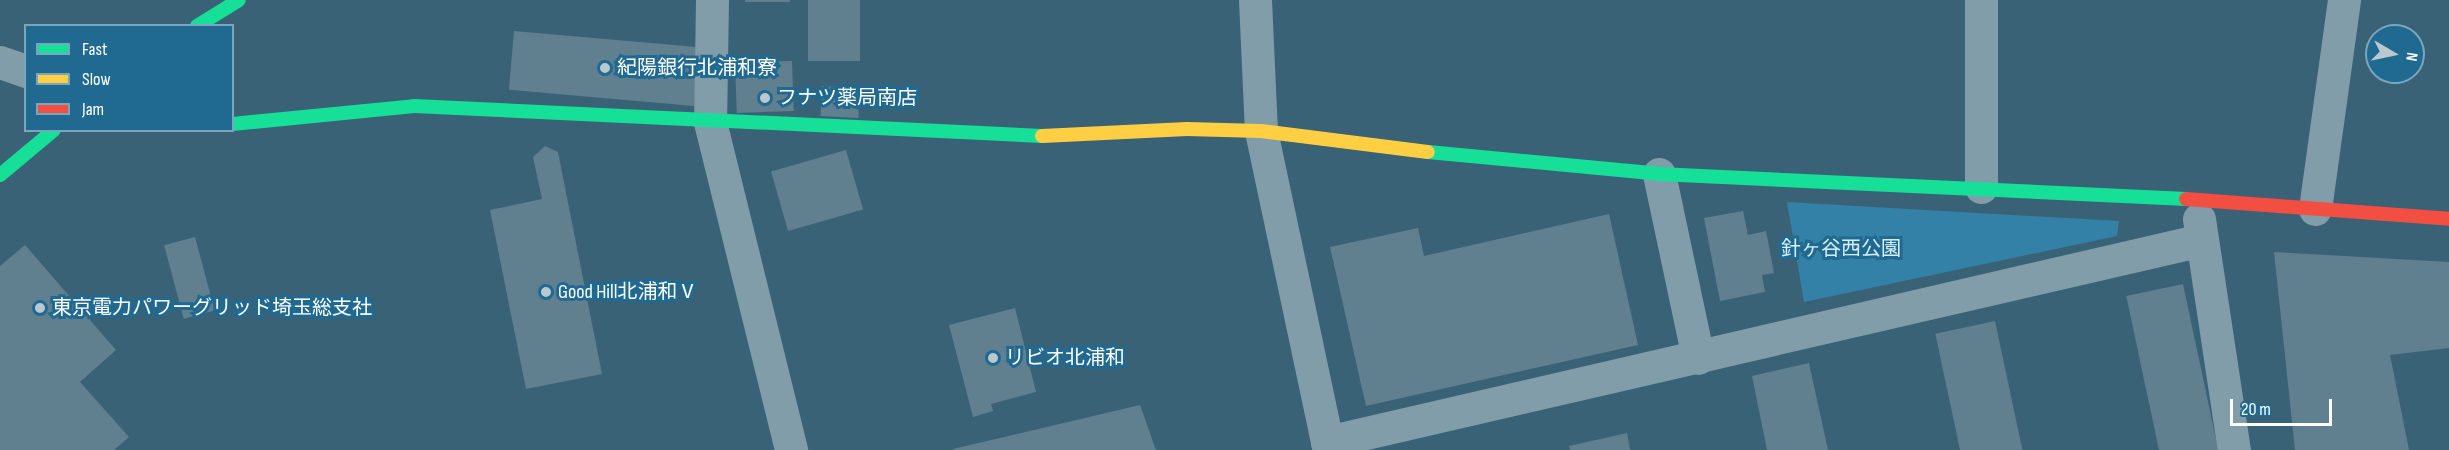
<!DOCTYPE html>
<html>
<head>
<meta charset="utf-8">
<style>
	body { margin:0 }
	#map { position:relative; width:2449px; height:450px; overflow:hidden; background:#3a6277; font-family:"Sofia Sans Condensed","Noto Sans JP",sans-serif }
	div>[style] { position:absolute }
	.green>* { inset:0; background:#3481a7 }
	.building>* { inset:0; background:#607f8f; transform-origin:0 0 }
	.street>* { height:33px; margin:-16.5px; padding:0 16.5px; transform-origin:16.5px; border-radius:16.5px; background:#819daa }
	.fast>* { height:14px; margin:-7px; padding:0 7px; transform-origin:7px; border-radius:7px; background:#16e098 }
	.slow>* { height:14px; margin:-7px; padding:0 7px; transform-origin:7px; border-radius:7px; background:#ffcf43 }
	.jam>* { height:14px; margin:-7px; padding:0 7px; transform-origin:7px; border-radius:7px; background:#f24e42 }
	.dots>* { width:16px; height:16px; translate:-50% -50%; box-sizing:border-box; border:3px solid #206a91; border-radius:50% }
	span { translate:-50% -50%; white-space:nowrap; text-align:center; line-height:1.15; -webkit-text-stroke:6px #206a91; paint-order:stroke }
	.poi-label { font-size:20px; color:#fff }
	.left { translate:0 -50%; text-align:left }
	.park-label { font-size:20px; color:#d6eef9 }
	.legend { position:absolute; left:24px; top:24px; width:210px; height:108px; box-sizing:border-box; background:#206a91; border:2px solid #79a6bd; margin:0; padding:8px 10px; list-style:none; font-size:18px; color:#fff }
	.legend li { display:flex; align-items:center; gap:12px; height:30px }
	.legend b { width:30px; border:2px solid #79a6bd }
	.north { position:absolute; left:2365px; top:24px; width:60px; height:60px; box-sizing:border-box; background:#206a91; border:2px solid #79a6bd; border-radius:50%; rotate:99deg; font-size:16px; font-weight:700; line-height:24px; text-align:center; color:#fff }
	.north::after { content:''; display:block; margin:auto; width:21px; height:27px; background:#bac8cf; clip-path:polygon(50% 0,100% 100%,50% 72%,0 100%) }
	.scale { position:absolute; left:2230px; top:399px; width:102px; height:27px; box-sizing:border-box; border:3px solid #fff; border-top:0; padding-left:8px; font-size:18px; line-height:21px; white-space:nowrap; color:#fff; -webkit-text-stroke:4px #206a91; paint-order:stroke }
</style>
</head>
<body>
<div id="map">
	<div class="green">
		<div style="clip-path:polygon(1787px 202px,2119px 221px,2117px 236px,1804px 302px)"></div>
	</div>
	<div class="building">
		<div style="left:745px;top:0;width:45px;height:2px"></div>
		<div style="left:808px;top:0;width:52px;height:61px"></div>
		<div style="left:514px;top:31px;width:186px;height:59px;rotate:5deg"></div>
		<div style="left:792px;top:61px;width:50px;height:57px;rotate:88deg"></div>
		<div style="left:822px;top:86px;width:38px;height:30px;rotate:3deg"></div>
		<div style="clip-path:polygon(545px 146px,558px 152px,602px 374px,526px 389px,490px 210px,542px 199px,533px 157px)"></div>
		<div style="left:846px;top:150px;width:62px;height:78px;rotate:74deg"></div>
		<div style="clip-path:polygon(1743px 211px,1748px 235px,1766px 231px,1774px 273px,1762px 275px,1765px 292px,1720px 301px,1704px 218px)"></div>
		<div style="clip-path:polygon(1609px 214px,1638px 345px,1366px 406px,1330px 247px,1418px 228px,1424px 256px)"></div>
		<div style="left:195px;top:237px;width:76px;height:32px;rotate:75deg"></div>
		<div style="clip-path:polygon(25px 245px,116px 350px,80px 382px,129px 437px,114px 450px,0 450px,0 266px)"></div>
		<div style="clip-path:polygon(2274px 252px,2449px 262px,2449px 348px,2390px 355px,2409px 450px,2295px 450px)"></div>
		<div style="left:2183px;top:284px;width:170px;height:58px;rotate:78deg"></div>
		<div style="clip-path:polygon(1015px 308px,1036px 392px,991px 404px,993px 411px,973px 417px,949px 325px)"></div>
		<div style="left:1995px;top:321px;width:132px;height:61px;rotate:78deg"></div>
		<div style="clip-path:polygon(1809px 363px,1828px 450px,1767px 450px,1752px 376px)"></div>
		<div style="clip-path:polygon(1140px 405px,1156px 450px,953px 450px,953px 449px)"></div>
		<div style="clip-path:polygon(1627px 433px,1630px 450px,1570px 450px,1569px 446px)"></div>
	</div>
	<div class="street">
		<div style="left:712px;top:0;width:122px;rotate:90.9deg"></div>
		<div style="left:710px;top:122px;width:338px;rotate:76.1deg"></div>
		<div style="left:1255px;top:0;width:131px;rotate:87.4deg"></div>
		<div style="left:1261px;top:131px;width:326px;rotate:78deg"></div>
		<div style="left:0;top:62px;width:28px;rotate:19deg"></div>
		<div style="left:1659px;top:174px;width:188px;rotate:78deg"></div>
		<div style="left:1981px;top:187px;width:187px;rotate:-90deg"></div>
		<div style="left:2315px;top:209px;width:211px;rotate:-82.1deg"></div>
		<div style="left:2199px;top:219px;width:234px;rotate:81.4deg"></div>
		<div style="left:1327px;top:442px;width:897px;rotate:-13.01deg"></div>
	</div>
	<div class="fast">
		<div style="left:197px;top:26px;width:49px;rotate:-31.8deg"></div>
		<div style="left:232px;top:124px;width:183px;rotate:-5.6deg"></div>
		<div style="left:414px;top:106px;width:629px;rotate:2.73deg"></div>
		<div style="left:1428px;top:152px;width:232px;rotate:5.4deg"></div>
		<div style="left:1659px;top:174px;width:528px;rotate:2.72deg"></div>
		<div style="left:0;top:175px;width:70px;rotate:-39.8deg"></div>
	</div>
	<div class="slow">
		<div style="left:1042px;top:136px;width:145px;rotate:-2.8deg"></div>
		<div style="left:1187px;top:129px;width:74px;rotate:1.5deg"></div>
		<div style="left:1261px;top:131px;width:168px;rotate:7.2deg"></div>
	</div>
	<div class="jam">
		<div style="left:2186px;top:199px;width:264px;rotate:4.3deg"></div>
	</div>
	<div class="dots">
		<div style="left:605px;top:68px;background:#bac8cf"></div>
		<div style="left:765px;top:98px;background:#bac8cf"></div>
		<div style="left:546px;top:292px;background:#bac8cf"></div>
		<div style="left:40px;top:308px;background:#bac8cf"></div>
		<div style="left:993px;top:358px;background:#bac8cf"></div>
	</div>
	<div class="poi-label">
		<span class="left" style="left:617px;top:68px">紀陽銀行北浦和寮</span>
		<span class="left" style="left:777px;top:98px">フナツ薬局南店</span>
		<span class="left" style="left:558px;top:292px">Good Hill北浦和Ⅴ</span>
		<span class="left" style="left:52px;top:308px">東京電力パワーグリッド埼玉総支社</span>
		<span class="left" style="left:1005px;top:358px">リビオ北浦和</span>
	</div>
	<div class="park-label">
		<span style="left:1841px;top:249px">針ヶ谷西公園</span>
	</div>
	<ul class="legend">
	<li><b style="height:8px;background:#16e098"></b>Fast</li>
	<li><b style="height:8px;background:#ffcf43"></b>Slow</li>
	<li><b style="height:8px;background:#f24e42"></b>Jam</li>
	</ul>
	<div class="north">N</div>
	<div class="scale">20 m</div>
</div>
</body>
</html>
